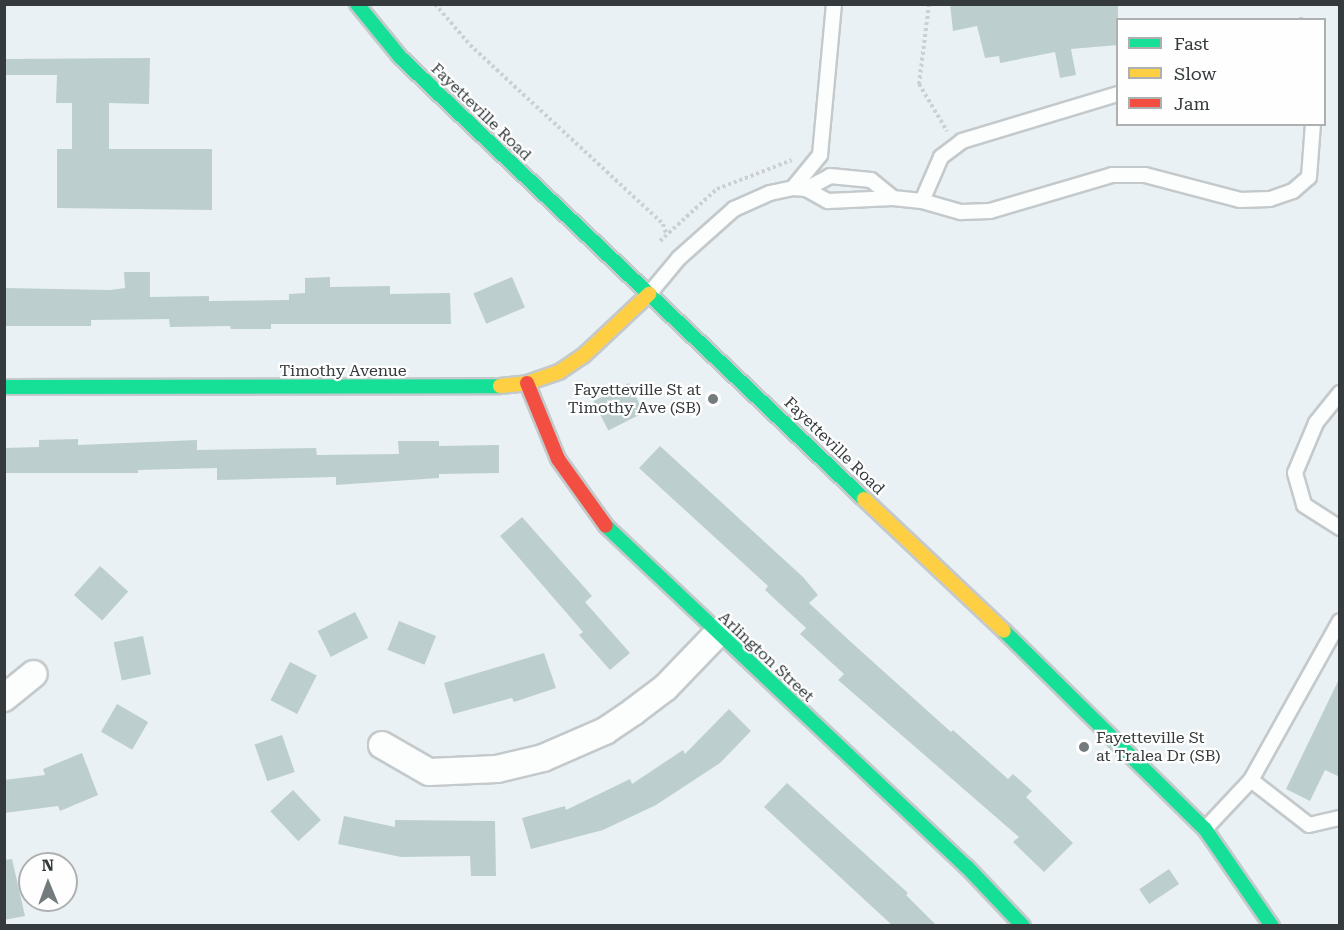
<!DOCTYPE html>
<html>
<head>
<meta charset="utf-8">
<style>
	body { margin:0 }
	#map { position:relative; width:1344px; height:930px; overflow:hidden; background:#e9f1f4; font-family:"Roboto Serif",serif }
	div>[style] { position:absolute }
	.building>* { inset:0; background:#bccfce; transform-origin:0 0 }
	.path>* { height:4px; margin-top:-2px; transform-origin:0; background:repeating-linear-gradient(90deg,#cdd0d1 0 3px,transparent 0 6px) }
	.roads { filter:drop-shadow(2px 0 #c4c9cb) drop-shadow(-2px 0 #c4c9cb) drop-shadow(0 2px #c4c9cb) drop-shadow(0 -2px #c4c9cb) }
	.lane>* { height:14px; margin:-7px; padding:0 7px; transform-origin:7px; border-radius:7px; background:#fcfdfd }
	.street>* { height:26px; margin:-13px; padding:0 13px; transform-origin:13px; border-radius:13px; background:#fcfdfd }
	.fast>* { height:14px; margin:-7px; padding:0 7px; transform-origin:7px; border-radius:7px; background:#16e098 }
	.slow>* { height:14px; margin:-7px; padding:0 7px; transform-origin:7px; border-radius:7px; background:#ffcf43 }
	.jam>* { height:14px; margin:-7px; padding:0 7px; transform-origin:7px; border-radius:7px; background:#f24e42 }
	.dots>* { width:16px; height:16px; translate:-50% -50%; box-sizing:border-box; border:3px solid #fefefe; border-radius:50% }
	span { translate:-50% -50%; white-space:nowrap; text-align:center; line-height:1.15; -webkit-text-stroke:4.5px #fefefe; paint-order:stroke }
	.street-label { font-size:16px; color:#353b3c }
	.poi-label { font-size:16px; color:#353b3c }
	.right { translate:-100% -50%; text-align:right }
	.left { translate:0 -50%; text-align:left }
	.frame { position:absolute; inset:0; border:6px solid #353b3c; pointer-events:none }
	.legend { position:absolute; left:1116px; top:18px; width:210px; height:108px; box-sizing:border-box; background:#fefefe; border:2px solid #aeb0b0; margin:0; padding:8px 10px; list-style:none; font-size:18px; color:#353b3c }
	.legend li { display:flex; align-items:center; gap:12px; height:30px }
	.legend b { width:30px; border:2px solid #aeb0b0 }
	.north { position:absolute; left:18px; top:852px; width:60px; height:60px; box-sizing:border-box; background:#fefefe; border:2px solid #aeb0b0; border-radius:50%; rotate:359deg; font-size:16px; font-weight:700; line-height:24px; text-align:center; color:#353b3c }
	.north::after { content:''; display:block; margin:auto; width:21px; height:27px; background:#747b7c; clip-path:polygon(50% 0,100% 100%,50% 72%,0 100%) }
</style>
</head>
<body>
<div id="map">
	<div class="building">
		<div style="clip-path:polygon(950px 4px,1118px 4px,1118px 45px,1071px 49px,1076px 75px,1060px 78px,1055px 52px,1000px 63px,999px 56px,985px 58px,977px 26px,953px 31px)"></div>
		<div style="clip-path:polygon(150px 58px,149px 104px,109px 103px,109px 149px,212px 149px,212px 210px,57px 208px,57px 149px,72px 149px,72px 103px,56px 103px,57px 75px,4px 75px,4px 59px)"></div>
		<div style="clip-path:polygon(124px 272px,150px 272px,150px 297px,209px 296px,209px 301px,289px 300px,289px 294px,305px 293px,305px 278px,330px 277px,330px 287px,390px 286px,390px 294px,450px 293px,451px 324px,271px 324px,271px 329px,231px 329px,230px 326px,170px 327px,169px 319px,91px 320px,91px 326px,4px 326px,4px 288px,110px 290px,125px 288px)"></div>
		<div style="left:512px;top:277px;width:33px;height:42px;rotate:67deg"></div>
		<div style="left:629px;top:383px;width:33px;height:40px;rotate:63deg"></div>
		<div style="clip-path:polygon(78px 439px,78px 445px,197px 440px,197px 450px,316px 448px,317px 455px,399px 454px,398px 441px,439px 441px,439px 446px,499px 445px,499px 473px,439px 474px,439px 478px,336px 485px,336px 477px,217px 480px,217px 468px,138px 470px,138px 473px,4px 473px,4px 448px,39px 447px,39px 440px)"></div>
		<div style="clip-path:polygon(660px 446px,803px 577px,818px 595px,809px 603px,852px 643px,951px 732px,953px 730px,1008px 779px,1013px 774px,1032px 791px,1026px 797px,1073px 843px,1044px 872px,1013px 842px,1019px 837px,838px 680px,844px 674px,800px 634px,806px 628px,765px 590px,768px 586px,639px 468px)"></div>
		<div style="clip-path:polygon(522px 517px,592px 596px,585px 602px,630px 653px,610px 670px,579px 635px,583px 632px,500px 536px)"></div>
		<div style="left:100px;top:566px;width:38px;height:39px;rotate:42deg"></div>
		<div style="left:355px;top:612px;width:29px;height:42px;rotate:63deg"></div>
		<div style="left:399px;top:621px;width:40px;height:31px;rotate:22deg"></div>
		<div style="left:143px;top:636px;width:39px;height:30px;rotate:78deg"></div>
		<div style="clip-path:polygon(544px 653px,556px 688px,514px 702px,512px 698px,453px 714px,444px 683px)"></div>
		<div style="left:290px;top:662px;width:30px;height:43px;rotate:27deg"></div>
		<div style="clip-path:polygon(1340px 677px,1340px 777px,1325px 770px,1310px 801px,1286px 789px)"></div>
		<div style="left:117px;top:704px;width:36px;height:32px;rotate:30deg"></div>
		<div style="clip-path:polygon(729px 709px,751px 731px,720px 763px,656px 805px,603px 830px,531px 849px,522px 818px,565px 806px,566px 810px,630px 779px,632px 784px,683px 750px,685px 754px)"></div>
		<div style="left:282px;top:735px;width:39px;height:29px;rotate:71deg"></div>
		<div style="clip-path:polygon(82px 753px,98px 795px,60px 811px,58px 806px,4px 813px,4px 780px,45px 775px,43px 769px)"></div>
		<div style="clip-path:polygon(787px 783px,908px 893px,906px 895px,937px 926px,893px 926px,764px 807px)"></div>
		<div style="left:293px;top:790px;width:41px;height:31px;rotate:47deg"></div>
		<div style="clip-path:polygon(344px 816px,395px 827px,395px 820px,495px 821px,496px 876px,471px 876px,470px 856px,401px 857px,338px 844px)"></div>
		<div style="clip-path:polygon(12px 859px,25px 916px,4px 920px,4px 860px)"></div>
		<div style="left:1169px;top:869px;width:18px;height:36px;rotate:56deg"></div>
	</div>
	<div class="path">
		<div style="left:435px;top:4px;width:54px;rotate:49.5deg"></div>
		<div style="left:470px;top:45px;width:263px;rotate:42.8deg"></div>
		<div style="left:663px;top:224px;width:9px;rotate:72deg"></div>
		<div style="left:929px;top:4px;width:81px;rotate:97.1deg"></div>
		<div style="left:919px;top:84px;width:55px;rotate:59.2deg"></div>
		<div style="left:1301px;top:20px;width:3px;rotate:-90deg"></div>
		<div style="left:660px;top:241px;width:77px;rotate:-42.4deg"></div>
		<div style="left:717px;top:189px;width:80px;rotate:-21.1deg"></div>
	</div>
	<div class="roads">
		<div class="lane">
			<div style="left:793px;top:188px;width:43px;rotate:-50.7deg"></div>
			<div style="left:820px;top:155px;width:152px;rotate:-84.7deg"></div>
			<div style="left:806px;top:189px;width:27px;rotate:-28deg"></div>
			<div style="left:830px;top:176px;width:41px;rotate:5.6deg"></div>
			<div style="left:871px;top:180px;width:28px;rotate:39deg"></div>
			<div style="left:922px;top:201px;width:48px;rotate:-66.6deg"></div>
			<div style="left:941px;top:157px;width:26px;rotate:-37deg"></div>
			<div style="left:962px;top:141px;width:163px;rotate:-16.8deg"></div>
			<div style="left:649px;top:294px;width:47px;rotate:-50.2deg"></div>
			<div style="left:679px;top:258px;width:74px;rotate:-41.7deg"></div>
			<div style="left:734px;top:209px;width:39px;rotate:-24deg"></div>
			<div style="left:770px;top:193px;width:24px;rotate:-12deg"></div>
			<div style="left:793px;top:188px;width:13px;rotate:4deg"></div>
			<div style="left:806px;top:189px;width:25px;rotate:29deg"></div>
			<div style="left:828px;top:201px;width:65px;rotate:-2.6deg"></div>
			<div style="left:893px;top:198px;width:29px;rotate:6deg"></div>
			<div style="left:922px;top:201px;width:41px;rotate:15.8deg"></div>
			<div style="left:961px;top:212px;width:29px;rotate:-2deg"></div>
			<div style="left:990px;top:211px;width:127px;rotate:-16.4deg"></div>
			<div style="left:1112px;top:175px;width:33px"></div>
			<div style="left:1145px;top:175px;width:98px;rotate:14.7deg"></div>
			<div style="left:1240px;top:200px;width:30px;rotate:-2deg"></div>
			<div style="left:1270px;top:199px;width:24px;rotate:-19deg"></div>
			<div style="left:1293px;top:191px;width:21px;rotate:-41deg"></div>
			<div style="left:1309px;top:177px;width:53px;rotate:-85.7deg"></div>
			<div style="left:1340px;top:393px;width:38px;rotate:129deg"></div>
			<div style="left:1316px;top:423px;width:54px;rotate:112.8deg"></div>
			<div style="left:1295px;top:473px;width:33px;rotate:74deg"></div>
			<div style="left:1304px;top:505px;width:43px;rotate:32.6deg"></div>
			<div style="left:1251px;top:780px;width:73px;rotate:37.8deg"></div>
			<div style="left:1309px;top:825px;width:32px;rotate:-13deg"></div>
			<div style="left:1205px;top:829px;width:67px;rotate:-46.8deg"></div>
			<div style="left:1251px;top:780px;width:182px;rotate:-60.8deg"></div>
		</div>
		<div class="street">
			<div style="left:4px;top:698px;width:38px;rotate:-39deg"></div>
			<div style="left:382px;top:745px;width:54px;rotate:29.9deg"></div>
			<div style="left:429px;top:772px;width:68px;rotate:-2.5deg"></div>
			<div style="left:497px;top:769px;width:47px;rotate:-13.4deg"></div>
			<div style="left:543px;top:758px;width:68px;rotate:-23.5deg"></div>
			<div style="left:605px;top:731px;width:34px;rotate:-34deg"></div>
			<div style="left:633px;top:712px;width:40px;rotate:-37deg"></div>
			<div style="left:665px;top:688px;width:75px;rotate:-46.1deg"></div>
		</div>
		<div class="fast">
			<div style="left:357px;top:4px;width:68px;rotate:50.9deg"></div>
			<div style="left:400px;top:57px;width:641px;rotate:43.61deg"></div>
			<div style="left:4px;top:387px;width:496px;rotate:-0.1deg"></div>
			<div style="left:606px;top:526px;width:497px;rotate:43.4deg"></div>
			<div style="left:967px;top:867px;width:81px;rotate:46.5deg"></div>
			<div style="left:1004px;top:631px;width:282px;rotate:44.6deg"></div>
			<div style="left:1205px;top:829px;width:118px;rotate:55.4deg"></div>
		</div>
		<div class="slow">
			<div style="left:500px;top:386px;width:27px;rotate:-6deg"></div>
			<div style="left:527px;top:383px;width:34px;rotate:-19deg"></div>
			<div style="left:559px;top:372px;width:29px;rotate:-34deg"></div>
			<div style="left:583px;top:356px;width:91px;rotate:-43.2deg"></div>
			<div style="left:864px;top:499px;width:192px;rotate:43.3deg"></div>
		</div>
		<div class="jam">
			<div style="left:527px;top:383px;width:82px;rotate:67.8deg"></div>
			<div style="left:558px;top:459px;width:82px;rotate:54.4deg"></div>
		</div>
	</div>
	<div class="dots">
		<div style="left:713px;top:399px;background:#747b7c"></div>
		<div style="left:1084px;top:747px;background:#747b7c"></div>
	</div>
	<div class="street-label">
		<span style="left:481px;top:112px;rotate:44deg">Fayetteville Road</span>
		<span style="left:343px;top:371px">Timothy Avenue</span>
		<span style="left:834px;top:446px;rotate:44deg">Fayetteville Road</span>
		<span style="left:766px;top:657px;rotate:43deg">Arlington Street</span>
	</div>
	<div class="poi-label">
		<span class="right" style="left:701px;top:399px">Fayetteville St at<br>Timothy Ave (SB)</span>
		<span class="left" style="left:1096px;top:747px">Fayetteville St<br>at Tralea Dr (SB)</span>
	</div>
	<div class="frame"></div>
	<ul class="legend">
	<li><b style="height:8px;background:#16e098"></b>Fast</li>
	<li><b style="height:8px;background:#ffcf43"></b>Slow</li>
	<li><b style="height:8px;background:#f24e42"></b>Jam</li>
	</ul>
	<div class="north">N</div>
</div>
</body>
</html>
